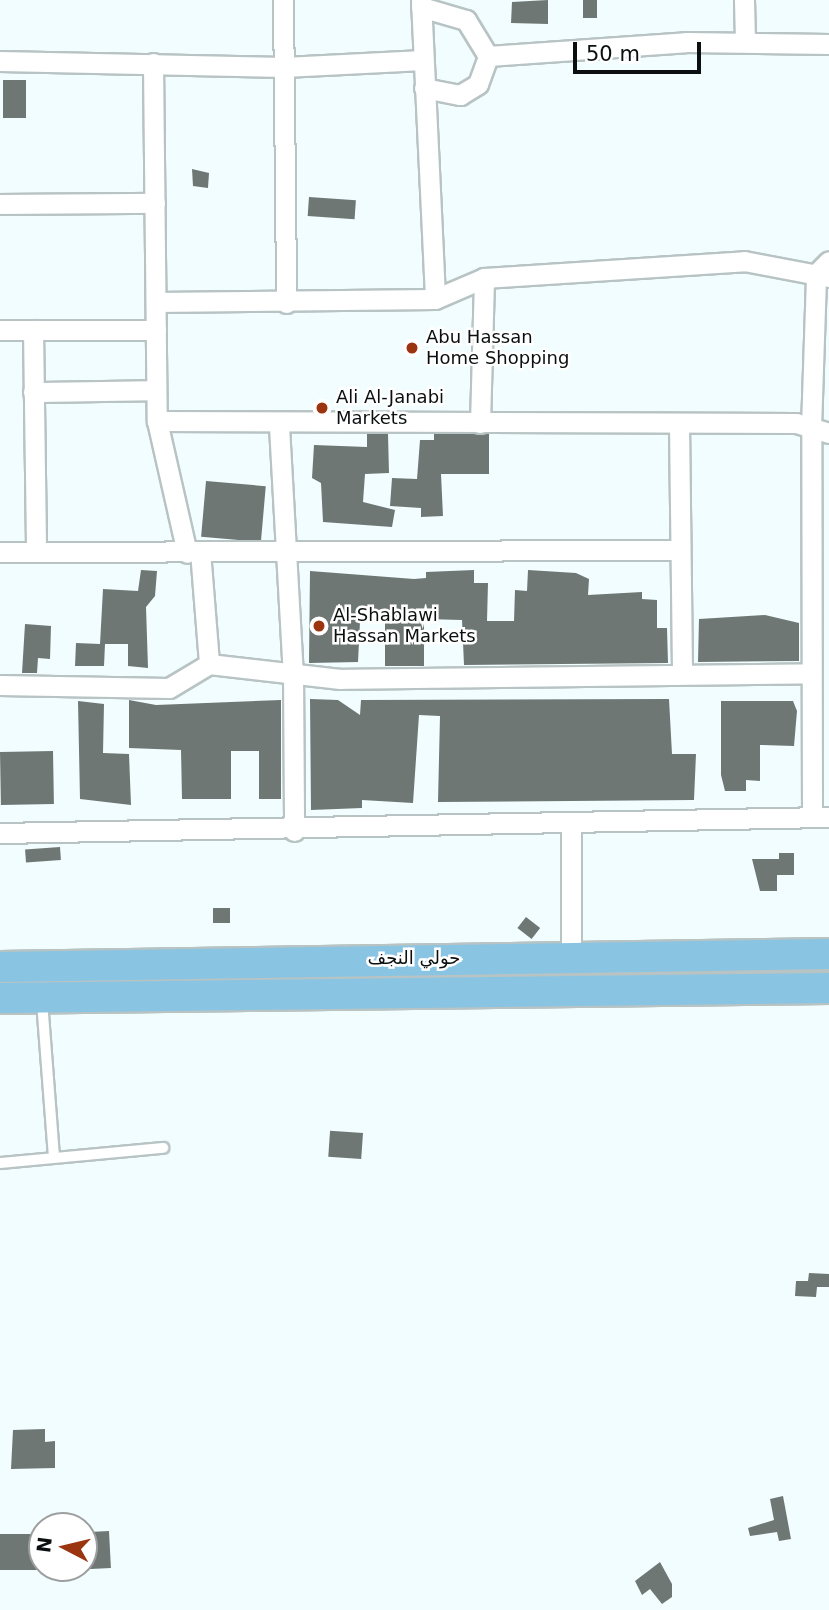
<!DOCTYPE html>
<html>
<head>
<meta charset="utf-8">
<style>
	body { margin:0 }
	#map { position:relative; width:829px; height:1610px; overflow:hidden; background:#f1fdfe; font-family:"DejaVu Sans",Cairo,sans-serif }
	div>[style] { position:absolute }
	.building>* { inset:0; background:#6f7774; transform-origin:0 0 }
	.roads { filter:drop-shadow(2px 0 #b8c3c4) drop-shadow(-2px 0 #b8c3c4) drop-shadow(0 2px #b8c3c4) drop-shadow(0 -2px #b8c3c4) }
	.service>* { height:10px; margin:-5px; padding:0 5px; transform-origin:5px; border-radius:5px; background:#fff }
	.minor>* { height:19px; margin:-9.5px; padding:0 9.5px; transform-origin:9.5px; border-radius:9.5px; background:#fff }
	.primary>* { height:30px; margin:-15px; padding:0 15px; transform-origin:15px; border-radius:15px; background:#89c4e3 }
	.dots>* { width:19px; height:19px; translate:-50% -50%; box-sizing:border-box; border:4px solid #fff; border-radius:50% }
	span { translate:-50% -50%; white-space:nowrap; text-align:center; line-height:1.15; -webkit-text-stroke:5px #fff; paint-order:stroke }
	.poi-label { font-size:18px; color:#0b0f0f }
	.left { translate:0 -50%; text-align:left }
	.street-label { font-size:18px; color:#0b0f0f }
	.north { position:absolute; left:28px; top:1512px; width:70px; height:70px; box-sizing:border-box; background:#fff; border:2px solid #9d9f9f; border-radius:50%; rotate:277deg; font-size:19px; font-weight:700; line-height:28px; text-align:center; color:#0b0f0f }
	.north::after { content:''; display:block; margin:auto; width:24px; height:32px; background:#9b3510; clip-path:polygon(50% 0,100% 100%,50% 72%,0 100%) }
	.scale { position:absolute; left:573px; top:42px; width:128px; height:32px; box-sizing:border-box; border:4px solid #0b0f0f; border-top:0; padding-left:9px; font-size:21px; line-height:24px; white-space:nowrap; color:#0b0f0f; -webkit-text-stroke:5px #fff; paint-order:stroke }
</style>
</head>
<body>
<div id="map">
	<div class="building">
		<div style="clip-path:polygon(548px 0,548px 24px,511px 23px,512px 2px)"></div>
		<div style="left:583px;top:0;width:14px;height:18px"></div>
		<div style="left:3px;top:80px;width:23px;height:38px"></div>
		<div style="clip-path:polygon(192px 169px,209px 173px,208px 188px,193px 186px)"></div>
		<div style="left:309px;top:197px;width:47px;height:19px;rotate:4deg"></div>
		<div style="clip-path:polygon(367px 434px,388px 434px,389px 473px,365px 474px,363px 502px,395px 510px,392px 527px,323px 522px,321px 483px,312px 478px,314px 445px,367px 447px)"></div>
		<div style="clip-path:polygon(434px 434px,489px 434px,489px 474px,441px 474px,443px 516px,421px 517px,421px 508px,390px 506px,392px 478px,417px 479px,420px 440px,434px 440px)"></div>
		<div style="left:206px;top:481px;width:60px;height:56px;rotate:5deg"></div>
		<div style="clip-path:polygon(141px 570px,157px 571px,155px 596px,146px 607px,148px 668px,128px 666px,128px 644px,105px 644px,104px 666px,75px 666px,76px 643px,100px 644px,103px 589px,138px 591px)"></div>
		<div style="clip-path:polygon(474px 570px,474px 583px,488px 583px,487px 621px,514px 621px,515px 590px,527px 591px,528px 570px,576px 573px,589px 579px,588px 595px,642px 592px,642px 599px,657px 600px,657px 628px,667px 628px,668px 663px,464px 665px,462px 620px,424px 619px,424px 666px,385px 666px,385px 622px,360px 622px,358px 662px,309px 663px,310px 571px,414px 579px,426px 578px,426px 572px)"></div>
		<div style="clip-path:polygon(765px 615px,799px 623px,799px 661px,698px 662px,699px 619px)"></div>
		<div style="clip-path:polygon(25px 624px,51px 626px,50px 659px,38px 658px,37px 673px,22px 673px)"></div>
		<div style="clip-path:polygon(310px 699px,338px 700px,360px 715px,361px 700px,669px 699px,672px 754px,696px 754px,694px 800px,438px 802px,440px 716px,419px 715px,413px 803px,362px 800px,362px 808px,311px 810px)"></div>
		<div style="clip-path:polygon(129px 700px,156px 705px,281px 700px,281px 799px,259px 799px,259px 751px,231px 751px,231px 799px,182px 799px,181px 750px,129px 748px)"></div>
		<div style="clip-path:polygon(78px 701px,104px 704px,103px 753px,129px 754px,131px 805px,80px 799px)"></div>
		<div style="clip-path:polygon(721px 701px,793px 701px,797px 711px,794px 746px,760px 745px,760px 781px,746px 780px,746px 791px,725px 791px,721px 775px)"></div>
		<div style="left:53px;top:751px;width:53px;height:53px;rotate:89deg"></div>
		<div style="left:60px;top:847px;width:13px;height:35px;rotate:86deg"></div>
		<div style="clip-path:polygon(779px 853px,794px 853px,794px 875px,777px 875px,777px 891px,760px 891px,752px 859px,779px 859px)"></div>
		<div style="left:213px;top:908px;width:17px;height:15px"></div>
		<div style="left:526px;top:917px;width:18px;height:14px;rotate:38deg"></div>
		<div style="left:363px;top:1133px;width:26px;height:33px;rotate:94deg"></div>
		<div style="clip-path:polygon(809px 1273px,829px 1274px,829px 1287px,817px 1287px,816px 1297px,795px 1296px,796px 1281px,808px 1281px)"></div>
		<div style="clip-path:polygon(45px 1429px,45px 1442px,55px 1441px,55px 1468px,11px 1469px,13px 1430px)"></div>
		<div style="clip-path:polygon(783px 1496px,791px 1539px,779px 1541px,777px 1532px,750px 1536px,748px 1528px,774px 1520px,770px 1499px)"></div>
		<div style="left:109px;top:1531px;width:37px;height:25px;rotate:87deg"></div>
		<div style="left:42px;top:1534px;width:36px;height:42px;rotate:90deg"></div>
		<div style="clip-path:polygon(660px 1562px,672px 1584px,672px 1597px,662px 1604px,650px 1589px,642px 1595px,635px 1581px)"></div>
	</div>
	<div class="roads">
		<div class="service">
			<div style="left:42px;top:1001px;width:156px;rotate:85.6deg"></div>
			<div style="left:0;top:1163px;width:164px;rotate:-5.3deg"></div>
		</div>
		<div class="minor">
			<div style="left:283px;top:0;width:303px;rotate:89.4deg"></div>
			<div style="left:421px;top:0;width:299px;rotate:87.3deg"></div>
			<div style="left:744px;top:0;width:40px;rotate:88.6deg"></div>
			<div style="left:421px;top:7px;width:47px;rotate:16.1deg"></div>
			<div style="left:466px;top:20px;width:42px;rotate:58.6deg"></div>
			<div style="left:488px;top:56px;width:198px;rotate:-4deg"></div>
			<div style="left:686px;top:42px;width:143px;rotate:0.8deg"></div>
			<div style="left:0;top:61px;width:284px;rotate:1.2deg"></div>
			<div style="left:284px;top:67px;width:139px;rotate:-2.9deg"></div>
			<div style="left:153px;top:63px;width:358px;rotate:89.4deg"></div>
			<div style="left:157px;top:421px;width:135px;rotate:77.2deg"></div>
			<div style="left:424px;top:88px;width:37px;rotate:11deg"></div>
			<div style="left:460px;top:95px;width:21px;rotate:-31deg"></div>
			<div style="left:478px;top:84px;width:30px;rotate:-70deg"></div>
			<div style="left:0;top:204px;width:155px;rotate:-0.4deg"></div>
			<div style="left:156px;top:302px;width:279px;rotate:-0.6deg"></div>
			<div style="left:435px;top:299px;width:53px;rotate:-23.2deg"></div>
			<div style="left:0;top:330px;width:156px"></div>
			<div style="left:33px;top:330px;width:222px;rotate:89.2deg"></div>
			<div style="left:33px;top:392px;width:123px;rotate:-0.9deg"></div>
			<div style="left:157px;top:421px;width:639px;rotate:0.18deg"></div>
			<div style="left:796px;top:423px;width:34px;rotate:17deg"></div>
			<div style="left:480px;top:423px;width:145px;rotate:-88.4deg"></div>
			<div style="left:484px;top:278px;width:261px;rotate:-3.7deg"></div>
			<div style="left:744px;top:261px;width:86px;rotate:10.7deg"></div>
			<div style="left:679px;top:424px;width:250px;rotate:89.3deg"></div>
			<div style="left:279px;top:426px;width:247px;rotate:86.8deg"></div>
			<div style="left:293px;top:673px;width:158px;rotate:89.6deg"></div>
			<div style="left:200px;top:551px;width:113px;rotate:85.4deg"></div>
			<div style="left:0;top:552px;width:680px;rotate:-0.17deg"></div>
			<div style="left:0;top:685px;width:169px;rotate:1deg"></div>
			<div style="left:169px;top:688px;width:47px;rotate:-31deg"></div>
			<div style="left:209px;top:664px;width:132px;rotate:6.5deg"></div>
			<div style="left:340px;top:679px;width:469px;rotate:-0.7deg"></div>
			<div style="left:812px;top:816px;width:388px;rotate:-90.1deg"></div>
			<div style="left:811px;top:428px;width:154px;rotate:-88.1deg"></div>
			<div style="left:816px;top:274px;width:18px;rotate:-45deg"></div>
			<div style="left:571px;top:826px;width:131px;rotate:90deg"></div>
			<div style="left:0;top:833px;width:829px;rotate:-1.11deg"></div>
		</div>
		<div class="primary">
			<div style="left:0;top:967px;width:829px;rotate:-0.9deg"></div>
			<div style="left:0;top:998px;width:829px;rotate:-0.69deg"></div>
		</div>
	</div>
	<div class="dots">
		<div style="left:412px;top:348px;background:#9b3510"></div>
		<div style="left:322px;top:408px;background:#9b3510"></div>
		<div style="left:319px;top:626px;background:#9b3510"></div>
	</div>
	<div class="poi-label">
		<span class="left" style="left:426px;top:348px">Abu Hassan<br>Home Shopping</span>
		<span class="left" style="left:336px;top:408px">Ali Al-Janabi<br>Markets</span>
		<span class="left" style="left:333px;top:626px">Al-Shablawi<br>Hassan Markets</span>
	</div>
	<div class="street-label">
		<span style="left:414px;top:958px">حولي النجف</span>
	</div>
	<div class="north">N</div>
	<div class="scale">50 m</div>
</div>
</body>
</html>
